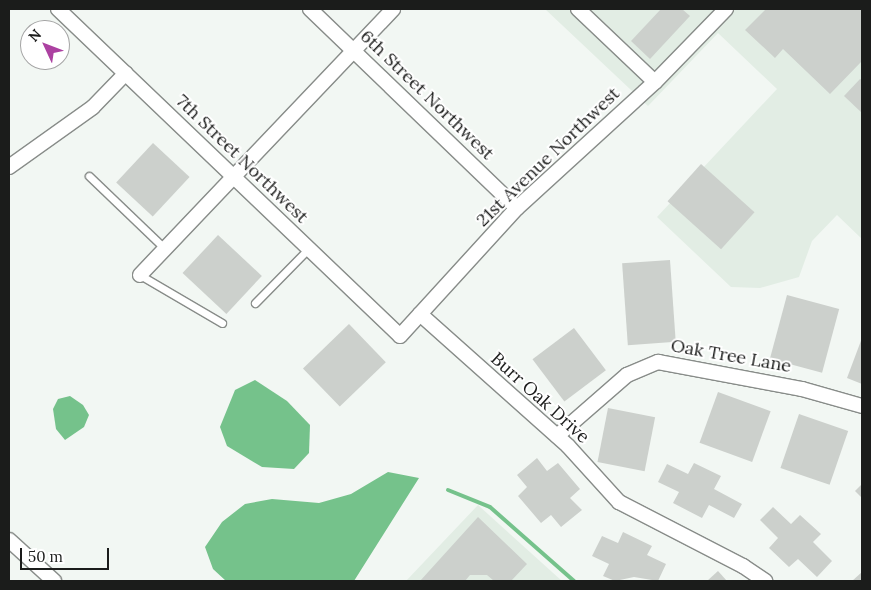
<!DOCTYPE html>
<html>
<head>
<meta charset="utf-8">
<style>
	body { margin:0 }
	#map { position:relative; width:871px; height:590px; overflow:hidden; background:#f2f7f3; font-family:Lora,serif }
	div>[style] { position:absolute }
	.built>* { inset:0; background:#e2ede4 }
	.water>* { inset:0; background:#75c28b }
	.stream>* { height:4px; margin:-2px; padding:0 2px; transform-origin:2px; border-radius:2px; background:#75c28b }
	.building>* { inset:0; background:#ccd0cc; transform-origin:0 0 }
	.roads { filter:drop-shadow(1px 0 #888c89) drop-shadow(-1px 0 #888c89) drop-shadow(0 1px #888c89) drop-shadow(0 -1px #888c89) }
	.service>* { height:7px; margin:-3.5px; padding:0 3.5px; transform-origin:3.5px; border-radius:3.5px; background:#fff }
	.minor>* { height:14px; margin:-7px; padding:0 7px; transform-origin:7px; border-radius:7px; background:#fff }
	span { translate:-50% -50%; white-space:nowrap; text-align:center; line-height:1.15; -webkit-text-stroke:4px #fff; paint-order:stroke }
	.street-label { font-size:18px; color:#1b1c1b }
	.frame { position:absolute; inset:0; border:10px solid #1b1c1b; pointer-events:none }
	.north { position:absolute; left:20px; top:20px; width:50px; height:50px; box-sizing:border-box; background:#fff; border:1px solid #a4a4a4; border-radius:50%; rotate:313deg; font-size:14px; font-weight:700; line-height:20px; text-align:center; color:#1b1c1b }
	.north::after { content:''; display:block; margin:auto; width:18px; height:22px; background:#ac41a1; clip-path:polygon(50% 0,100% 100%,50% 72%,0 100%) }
	.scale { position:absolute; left:20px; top:548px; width:89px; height:22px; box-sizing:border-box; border:2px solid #1b1c1b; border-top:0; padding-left:6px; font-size:15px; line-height:18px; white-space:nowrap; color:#1b1c1b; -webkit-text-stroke:4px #fff; paint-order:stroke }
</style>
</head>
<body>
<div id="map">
	<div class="built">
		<div style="clip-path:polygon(545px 9px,862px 9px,862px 239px,837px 215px,812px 241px,799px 277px,760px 288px,731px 287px,657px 217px,777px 89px,718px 33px,648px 106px)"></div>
		<div style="clip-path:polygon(478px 505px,562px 581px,406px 581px)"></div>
	</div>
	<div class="water">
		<div style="clip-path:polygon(255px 380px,287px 401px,310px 425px,309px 453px,294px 469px,262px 467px,227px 446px,220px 427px,235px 390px)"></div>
		<div style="clip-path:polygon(70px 396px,83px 405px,89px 415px,84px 427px,65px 440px,56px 429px,53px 409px,58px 399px)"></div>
		<div style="clip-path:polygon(388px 472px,419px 478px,354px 581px,226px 581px,213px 569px,205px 547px,222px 522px,245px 504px,272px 499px,319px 503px,351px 494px)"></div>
	</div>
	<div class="stream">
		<div style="left:448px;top:490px;width:45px;rotate:22deg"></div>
		<div style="left:490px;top:507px;width:112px;rotate:41.4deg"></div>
	</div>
	<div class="building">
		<div style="clip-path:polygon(661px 9px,682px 9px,690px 16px,650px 59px,631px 41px)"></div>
		<div style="clip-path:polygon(766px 9px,861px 9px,862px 61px,830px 94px,783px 49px,775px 58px,745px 30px)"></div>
		<div style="clip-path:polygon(860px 79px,862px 80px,862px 113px,844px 96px)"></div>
		<div style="left:153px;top:143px;width:50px;height:54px;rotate:43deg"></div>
		<div style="left:701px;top:164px;width:72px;height:50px;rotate:42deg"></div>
		<div style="left:218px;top:235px;width:60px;height:52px;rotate:43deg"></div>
		<div style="left:670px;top:260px;width:82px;height:48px;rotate:86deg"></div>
		<div style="left:787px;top:295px;width:54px;height:66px;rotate:15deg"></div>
		<div style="left:349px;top:324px;width:53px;height:64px;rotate:46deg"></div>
		<div style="left:574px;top:328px;width:53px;height:52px;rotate:53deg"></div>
		<div style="clip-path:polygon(862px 338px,862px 384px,847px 378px)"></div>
		<div style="left:718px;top:392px;width:56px;height:54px;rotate:20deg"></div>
		<div style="left:608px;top:408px;width:48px;height:55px;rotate:11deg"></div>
		<div style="left:799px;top:414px;width:52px;height:57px;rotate:19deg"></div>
		<div style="clip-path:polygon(537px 458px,547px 471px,558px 463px,580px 489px,570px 498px,582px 510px,561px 527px,551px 515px,541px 523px,518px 496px,527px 487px,517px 475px)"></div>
		<div style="clip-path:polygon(694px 463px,721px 476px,714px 489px,742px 504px,734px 518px,709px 505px,702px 518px,673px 503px,679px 492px,658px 482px,667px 464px,688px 474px)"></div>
		<div style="clip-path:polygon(862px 484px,862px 498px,855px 491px)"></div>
		<div style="clip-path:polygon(773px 507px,791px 524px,800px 515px,821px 534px,813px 542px,832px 561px,817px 577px,798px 559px,789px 567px,769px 548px,778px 538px,760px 520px)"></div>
		<div style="clip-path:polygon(478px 517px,527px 564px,511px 581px,494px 581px,487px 575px,470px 575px,465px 581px,420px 581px)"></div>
		<div style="clip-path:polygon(623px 532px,652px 546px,647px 555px,666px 564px,658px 581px,634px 577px,615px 581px,603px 576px,609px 564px,592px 556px,602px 536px,618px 543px)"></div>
		<div style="clip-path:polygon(718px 571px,727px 581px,707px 581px)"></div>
		<div style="clip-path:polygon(862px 572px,862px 581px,852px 581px)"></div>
	</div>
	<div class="roads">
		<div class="service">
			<div style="left:89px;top:176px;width:105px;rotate:43.8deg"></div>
			<div style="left:140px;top:275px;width:95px;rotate:30.3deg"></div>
			<div style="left:255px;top:303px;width:77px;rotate:-45.5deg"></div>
		</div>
		<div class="minor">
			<div style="left:58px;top:9px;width:473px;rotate:43.7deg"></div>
			<div style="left:400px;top:336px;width:173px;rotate:-47.6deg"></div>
			<div style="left:517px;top:208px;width:187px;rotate:-42.4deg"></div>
			<div style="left:655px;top:82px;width:102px;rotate:-45.8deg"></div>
			<div style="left:310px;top:9px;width:287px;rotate:43.9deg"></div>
			<div style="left:578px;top:9px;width:106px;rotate:43.5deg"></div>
			<div style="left:9px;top:167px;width:103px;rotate:-35.5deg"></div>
			<div style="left:93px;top:107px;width:47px;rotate:-45.9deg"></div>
			<div style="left:140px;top:275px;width:367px;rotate:-46.4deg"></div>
			<div style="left:420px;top:314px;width:198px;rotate:41.7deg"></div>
			<div style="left:568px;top:446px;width:76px;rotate:47.7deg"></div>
			<div style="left:619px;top:502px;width:140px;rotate:27.3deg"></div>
			<div style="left:743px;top:566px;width:27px;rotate:34deg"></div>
			<div style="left:557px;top:436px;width:93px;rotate:-41.1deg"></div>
			<div style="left:627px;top:375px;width:34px;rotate:-23deg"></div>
			<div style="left:658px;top:362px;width:147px;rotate:10.6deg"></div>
			<div style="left:802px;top:389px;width:62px;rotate:15.8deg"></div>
			<div style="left:9px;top:540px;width:61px;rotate:42.3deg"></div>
		</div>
	</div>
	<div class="street-label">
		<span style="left:427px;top:95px;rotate:44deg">6th Street Northwest</span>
		<span style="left:548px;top:157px;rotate:-44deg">21st Avenue Northwest</span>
		<span style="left:242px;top:159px;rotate:44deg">7th Street Northwest</span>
		<span style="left:731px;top:356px;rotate:10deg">Oak Tree Lane</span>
		<span style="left:540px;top:398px;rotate:42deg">Burr Oak Drive</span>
	</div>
	<div class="frame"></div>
	<div class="north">N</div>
	<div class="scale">50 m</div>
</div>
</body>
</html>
